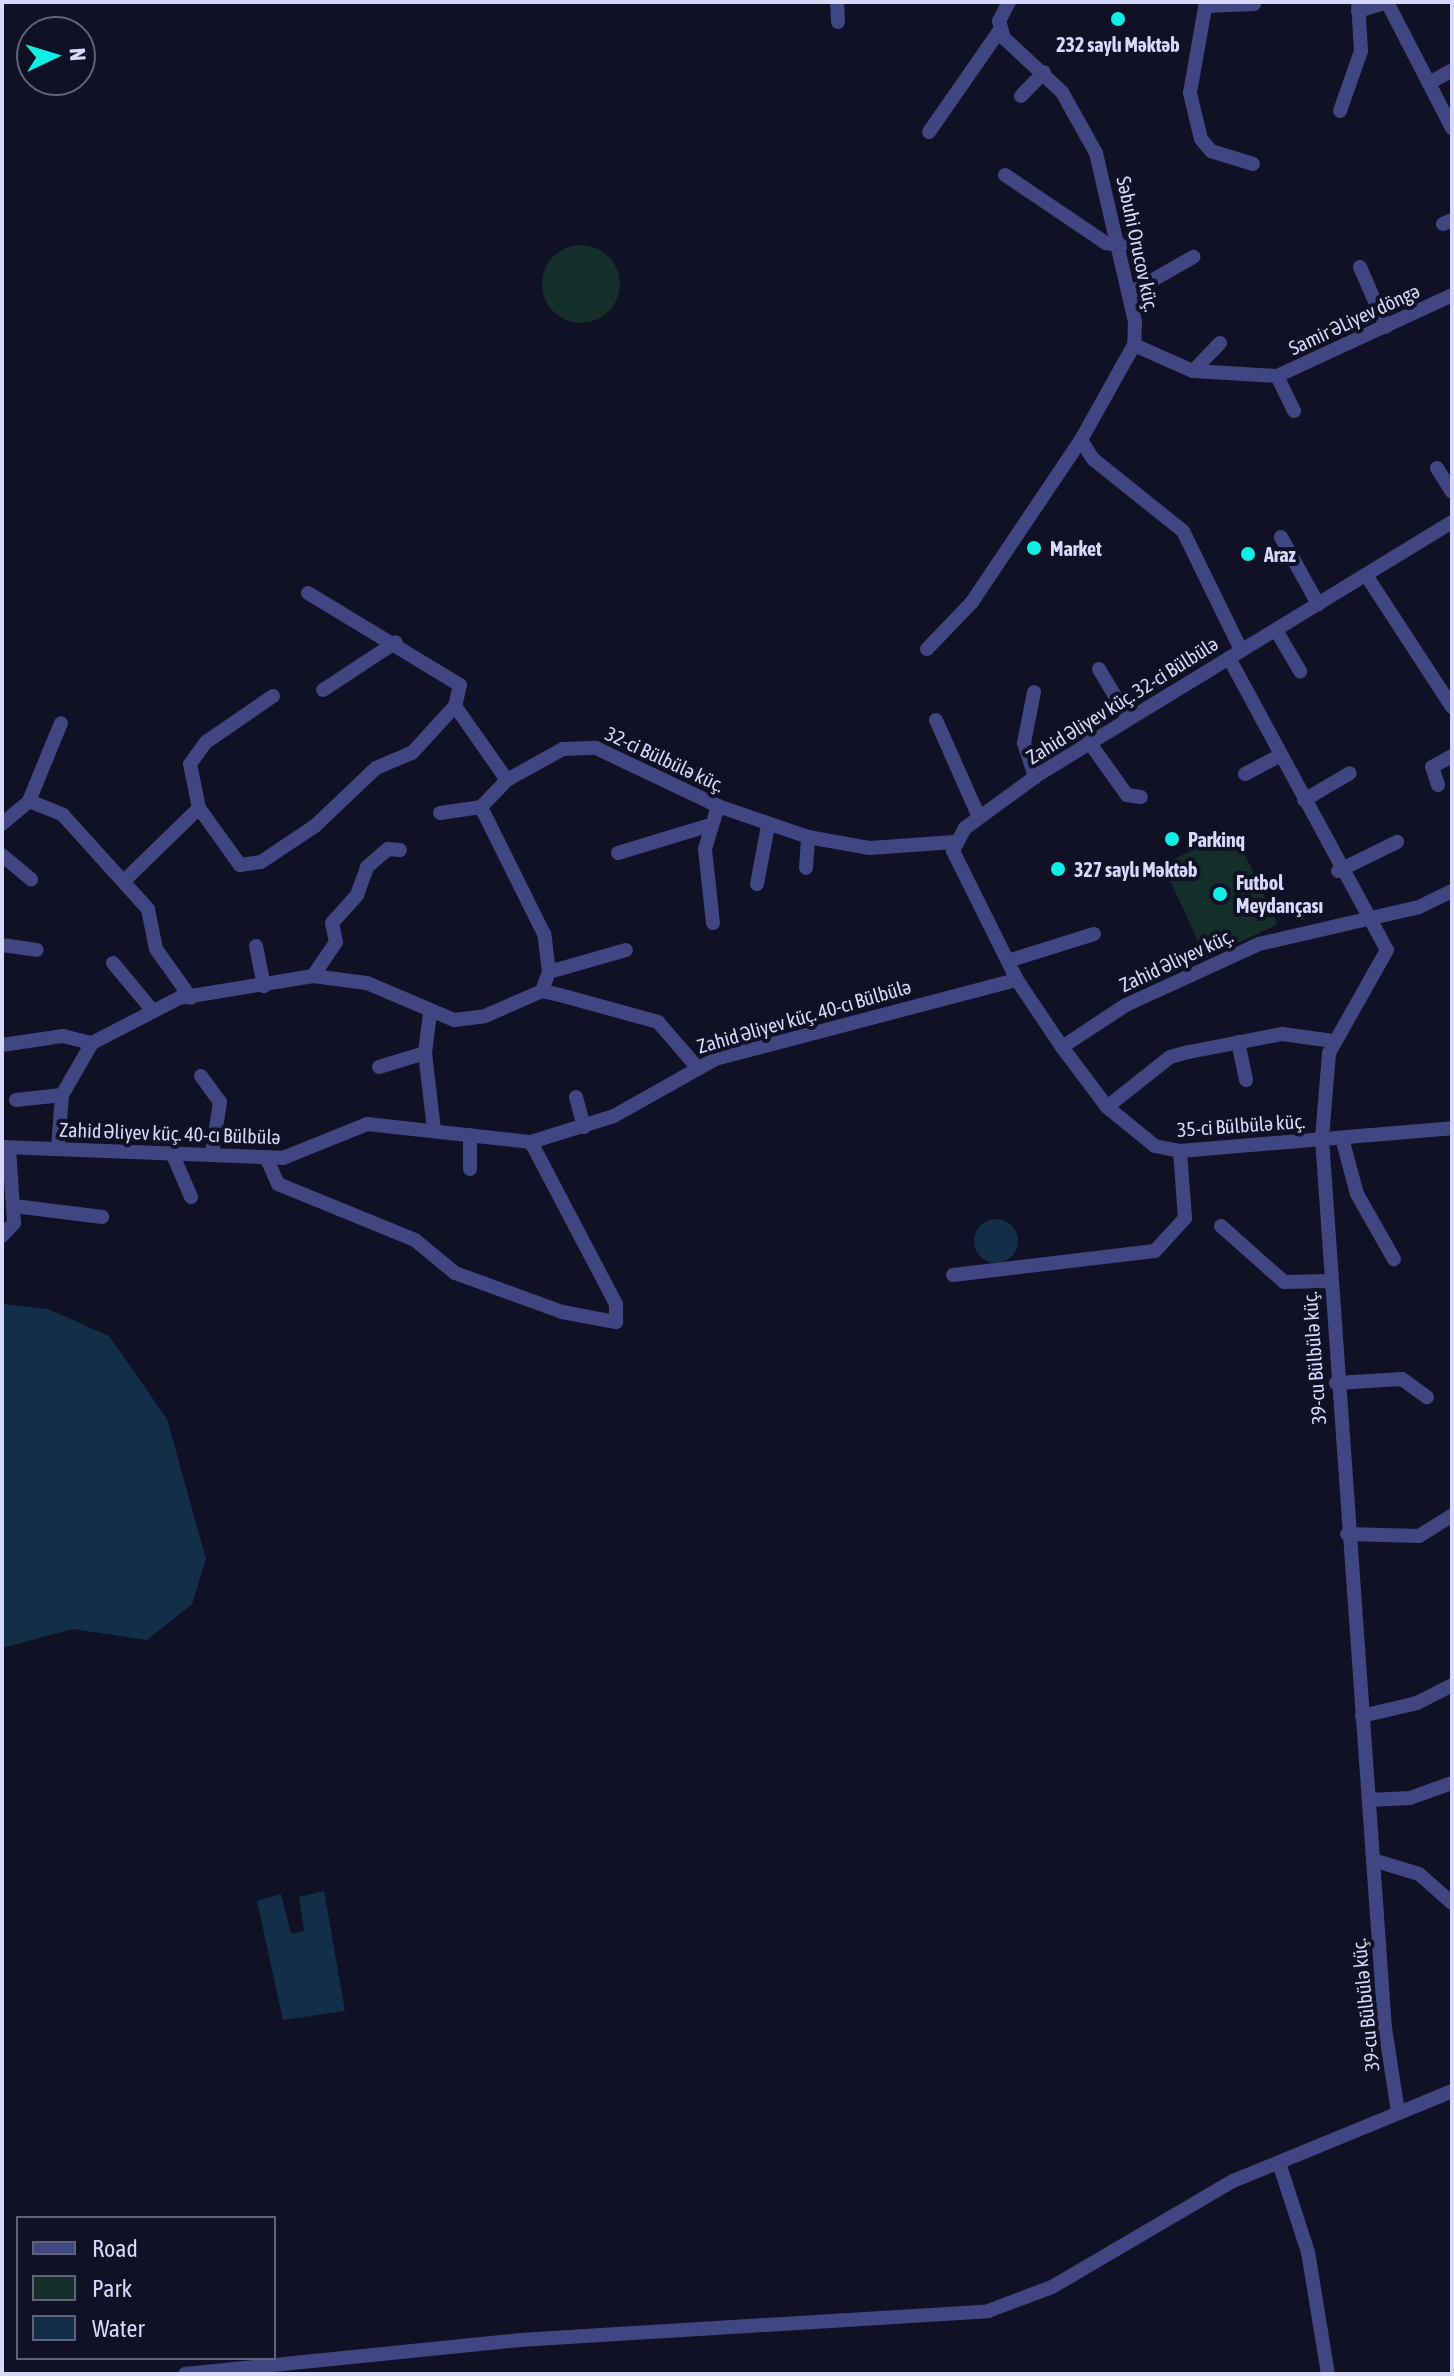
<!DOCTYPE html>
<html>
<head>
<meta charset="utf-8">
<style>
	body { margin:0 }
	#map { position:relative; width:1454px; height:2376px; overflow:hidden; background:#111125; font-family:"Asap Condensed",sans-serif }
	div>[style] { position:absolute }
	.green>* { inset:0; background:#142f2a; transform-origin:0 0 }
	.round { border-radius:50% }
	.water>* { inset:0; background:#122e48 }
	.minor>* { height:14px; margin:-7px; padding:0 7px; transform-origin:7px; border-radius:7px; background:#3f4681 }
	.dots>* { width:22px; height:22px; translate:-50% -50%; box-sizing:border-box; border:4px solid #111125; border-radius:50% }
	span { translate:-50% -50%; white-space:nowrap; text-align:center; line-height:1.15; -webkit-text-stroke:8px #111125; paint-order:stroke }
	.poi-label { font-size:20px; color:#d7d8fc; font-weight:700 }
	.left { translate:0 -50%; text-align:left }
	.street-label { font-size:20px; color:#d7d8fc }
	.frame { position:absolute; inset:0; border:4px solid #d7d8fc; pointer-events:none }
	.legend { position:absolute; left:16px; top:2216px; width:260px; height:144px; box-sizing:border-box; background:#111125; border:2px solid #60617b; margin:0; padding:10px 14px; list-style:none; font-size:24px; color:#d7d8fc }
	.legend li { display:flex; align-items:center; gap:16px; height:40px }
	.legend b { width:40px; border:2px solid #60617b }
	.north { position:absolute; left:16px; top:16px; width:80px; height:80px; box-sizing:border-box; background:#111125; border:2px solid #60617b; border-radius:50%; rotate:86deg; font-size:22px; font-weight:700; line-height:32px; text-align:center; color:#d7d8fc }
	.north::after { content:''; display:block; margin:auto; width:28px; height:36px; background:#10efe6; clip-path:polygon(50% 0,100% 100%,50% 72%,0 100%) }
</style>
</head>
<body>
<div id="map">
	<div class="green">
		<div class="round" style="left:542px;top:245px;width:78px;height:78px"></div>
		<div style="left:1234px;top:831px;width:103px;height:79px;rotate:65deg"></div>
	</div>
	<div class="water">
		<div class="round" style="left:974px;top:1219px;width:44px;height:44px"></div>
		<div style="clip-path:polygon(2px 1304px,48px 1309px,109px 1336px,167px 1419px,206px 1559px,192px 1604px,147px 1640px,73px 1629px,2px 1648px)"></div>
		<div style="clip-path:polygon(324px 1891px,345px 2011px,283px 2020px,257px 1901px,281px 1894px,291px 1934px,304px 1931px,299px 1897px)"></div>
	</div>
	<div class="minor">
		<div style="left:837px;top:2px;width:20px;rotate:87deg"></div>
		<div style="left:1009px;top:2px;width:21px;rotate:118deg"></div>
		<div style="left:999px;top:21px;width:18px;rotate:74deg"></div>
		<div style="left:1004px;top:38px;width:79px;rotate:43deg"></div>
		<div style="left:1062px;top:92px;width:70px;rotate:60.9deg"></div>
		<div style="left:1096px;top:153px;width:173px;rotate:77deg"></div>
		<div style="left:1135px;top:322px;width:23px;rotate:92deg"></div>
		<div style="left:1134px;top:345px;width:109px;rotate:119.2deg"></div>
		<div style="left:1081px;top:440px;width:22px;rotate:58deg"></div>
		<div style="left:1093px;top:459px;width:115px;rotate:38.7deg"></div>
		<div style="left:1183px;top:531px;width:132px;rotate:64deg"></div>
		<div style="left:1206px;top:2px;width:92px;rotate:100deg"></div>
		<div style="left:1190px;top:93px;width:47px;rotate:76.6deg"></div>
		<div style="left:1201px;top:139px;width:16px;rotate:50deg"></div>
		<div style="left:1211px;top:151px;width:44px;rotate:17.2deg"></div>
		<div style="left:1387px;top:2px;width:142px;rotate:62.7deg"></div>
		<div style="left:1207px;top:6px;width:47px;rotate:-2.4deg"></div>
		<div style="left:1358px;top:11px;width:30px;rotate:-17deg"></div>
		<div style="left:1429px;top:83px;width:26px;rotate:-29deg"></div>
		<div style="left:1021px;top:96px;width:33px;rotate:-46deg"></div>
		<div style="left:1340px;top:111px;width:64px;rotate:-70.7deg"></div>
		<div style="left:1361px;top:51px;width:49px;rotate:-93.5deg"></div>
		<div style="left:929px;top:132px;width:124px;rotate:-55.2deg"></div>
		<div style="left:1005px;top:175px;width:122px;rotate:34deg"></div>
		<div style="left:1106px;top:243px;width:15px;rotate:8deg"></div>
		<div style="left:1443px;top:224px;width:10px;rotate:-24deg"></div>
		<div style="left:1360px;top:267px;width:65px;rotate:66.6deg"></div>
		<div style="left:1130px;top:293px;width:73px;rotate:-29.7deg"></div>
		<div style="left:1134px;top:345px;width:64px;rotate:23.8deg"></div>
		<div style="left:1193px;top:371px;width:84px;rotate:3.4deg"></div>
		<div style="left:1277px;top:376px;width:193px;rotate:-24.8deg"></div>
		<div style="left:1193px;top:371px;width:39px;rotate:-46deg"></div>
		<div style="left:1277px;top:376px;width:39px;rotate:64deg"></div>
		<div style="left:1437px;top:468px;width:28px;rotate:58deg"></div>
		<div style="left:1452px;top:522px;width:489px;rotate:148.6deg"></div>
		<div style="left:1035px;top:777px;width:87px;rotate:143.9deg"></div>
		<div style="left:965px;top:828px;width:26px;rotate:118deg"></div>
		<div style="left:953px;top:851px;width:144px;rotate:63.6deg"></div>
		<div style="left:1017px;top:980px;width:81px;rotate:56.1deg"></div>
		<div style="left:1062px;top:1047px;width:75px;rotate:53.1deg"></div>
		<div style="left:1107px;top:1107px;width:62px;rotate:39.1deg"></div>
		<div style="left:1155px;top:1146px;width:25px;rotate:11deg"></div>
		<div style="left:1180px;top:1151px;width:273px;rotate:-4.8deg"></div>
		<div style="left:1281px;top:537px;width:77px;rotate:61.1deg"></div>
		<div style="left:1366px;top:575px;width:158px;rotate:56.9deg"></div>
		<div style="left:308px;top:593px;width:178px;rotate:31.2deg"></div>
		<div style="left:460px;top:685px;width:22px;rotate:103deg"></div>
		<div style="left:455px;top:706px;width:90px;rotate:54.9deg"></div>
		<div style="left:1276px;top:630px;width:48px;rotate:59.7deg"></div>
		<div style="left:927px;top:649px;width:65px;rotate:-46.2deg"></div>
		<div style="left:972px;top:602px;width:195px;rotate:-56.1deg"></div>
		<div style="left:1229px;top:658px;width:332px;rotate:61.6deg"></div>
		<div style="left:1387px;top:950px;width:118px;rotate:119.4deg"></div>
		<div style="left:1329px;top:1053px;width:86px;rotate:94.7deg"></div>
		<div style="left:1322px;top:1139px;width:891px;rotate:85.95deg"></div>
		<div style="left:1385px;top:2028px;width:85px;rotate:81.2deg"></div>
		<div style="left:1099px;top:669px;width:57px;rotate:59.4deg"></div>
		<div style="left:323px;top:690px;width:87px;rotate:-33.3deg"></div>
		<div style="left:1034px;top:692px;width:52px;rotate:101.1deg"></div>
		<div style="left:1024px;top:743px;width:36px;rotate:72deg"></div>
		<div style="left:273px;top:696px;width:81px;rotate:145.5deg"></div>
		<div style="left:206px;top:742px;width:27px;rotate:126deg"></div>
		<div style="left:190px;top:764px;width:45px;rotate:78.4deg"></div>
		<div style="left:199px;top:808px;width:70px;rotate:54.3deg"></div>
		<div style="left:240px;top:865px;width:21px;rotate:-8deg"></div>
		<div style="left:261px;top:862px;width:65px;rotate:-33.7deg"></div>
		<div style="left:315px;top:826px;width:84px;rotate:-43.6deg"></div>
		<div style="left:376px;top:768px;width:39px;rotate:-23deg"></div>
		<div style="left:412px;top:753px;width:64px;rotate:-47.5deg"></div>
		<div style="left:936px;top:720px;width:106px;rotate:66.1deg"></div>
		<div style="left:1089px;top:742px;width:65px;rotate:54.4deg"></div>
		<div style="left:1127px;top:795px;width:14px;rotate:8deg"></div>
		<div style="left:1245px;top:774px;width:40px;rotate:-28deg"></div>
		<div style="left:1438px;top:785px;width:19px;rotate:-108deg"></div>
		<div style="left:1432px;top:767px;width:23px;rotate:-29deg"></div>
		<div style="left:1304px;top:800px;width:53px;rotate:-30.4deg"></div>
		<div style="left:29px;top:801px;width:84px;rotate:-67.7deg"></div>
		<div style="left:440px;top:813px;width:41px;rotate:-8.3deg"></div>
		<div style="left:2px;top:824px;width:35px;rotate:-40deg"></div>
		<div style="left:29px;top:801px;width:37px;rotate:22deg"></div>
		<div style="left:63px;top:815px;width:127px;rotate:47.9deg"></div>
		<div style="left:148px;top:909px;width:41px;rotate:78.7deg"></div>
		<div style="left:156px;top:949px;width:60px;rotate:54.5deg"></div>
		<div style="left:618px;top:853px;width:93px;rotate:-16.9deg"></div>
		<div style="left:2px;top:855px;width:38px;rotate:40deg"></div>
		<div style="left:806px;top:868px;width:31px;rotate:-86deg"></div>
		<div style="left:1338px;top:871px;width:66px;rotate:-26.2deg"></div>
		<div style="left:124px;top:881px;width:105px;rotate:-44.2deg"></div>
		<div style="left:757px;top:884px;width:59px;rotate:-79.3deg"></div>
		<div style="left:713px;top:923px;width:74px;rotate:-96.2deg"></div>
		<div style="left:705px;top:849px;width:45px;rotate:-73.2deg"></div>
		<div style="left:2px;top:945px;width:35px;rotate:8deg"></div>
		<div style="left:256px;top:946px;width:41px;rotate:78.7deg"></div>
		<div style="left:1011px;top:960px;width:87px;rotate:-17.4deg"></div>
		<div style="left:113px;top:963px;width:62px;rotate:50.2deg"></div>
		<div style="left:549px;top:972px;width:80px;rotate:-15.9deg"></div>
		<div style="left:313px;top:976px;width:41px;rotate:-55.9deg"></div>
		<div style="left:336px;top:942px;width:19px;rotate:-102deg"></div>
		<div style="left:332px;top:923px;width:38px;rotate:-48deg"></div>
		<div style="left:357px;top:895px;width:30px;rotate:-70deg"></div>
		<div style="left:367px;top:867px;width:28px;rotate:-41deg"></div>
		<div style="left:388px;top:849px;width:12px;rotate:5deg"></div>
		<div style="left:542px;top:991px;width:20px;rotate:-70deg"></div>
		<div style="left:549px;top:972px;width:38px;rotate:-97deg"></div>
		<div style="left:544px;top:934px;width:142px;rotate:-116.4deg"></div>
		<div style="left:481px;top:807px;width:37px;rotate:-46deg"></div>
		<div style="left:507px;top:780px;width:64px;rotate:-29deg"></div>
		<div style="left:563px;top:749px;width:33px;rotate:-2deg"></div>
		<div style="left:596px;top:748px;width:135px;rotate:25.4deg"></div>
		<div style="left:718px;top:806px;width:95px;rotate:19deg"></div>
		<div style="left:808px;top:837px;width:63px;rotate:10.1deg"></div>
		<div style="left:870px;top:848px;width:84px;rotate:-4.1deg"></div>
		<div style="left:430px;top:1013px;width:40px;rotate:97.1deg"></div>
		<div style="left:425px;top:1053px;width:78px;rotate:83.3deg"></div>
		<div style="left:1238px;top:1042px;width:39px;rotate:78deg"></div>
		<div style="left:2px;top:1045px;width:62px;rotate:-8.4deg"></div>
		<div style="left:63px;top:1036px;width:30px;rotate:14deg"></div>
		<div style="left:1062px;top:1047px;width:77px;rotate:-33.3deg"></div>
		<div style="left:1126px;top:1005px;width:146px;rotate:-24.6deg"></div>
		<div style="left:1259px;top:944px;width:164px;rotate:-13deg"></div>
		<div style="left:1419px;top:907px;width:37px;rotate:-26deg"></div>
		<div style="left:379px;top:1067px;width:48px;rotate:-16.9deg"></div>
		<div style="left:201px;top:1076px;width:32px;rotate:54deg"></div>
		<div style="left:220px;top:1102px;width:53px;rotate:98.7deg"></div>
		<div style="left:576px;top:1097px;width:31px;rotate:75deg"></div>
		<div style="left:16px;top:1100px;width:46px;rotate:-6.2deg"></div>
		<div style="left:1107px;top:1107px;width:80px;rotate:-38.4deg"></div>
		<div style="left:1170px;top:1057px;width:20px;rotate:-15deg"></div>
		<div style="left:1189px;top:1052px;width:95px;rotate:-11deg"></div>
		<div style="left:1282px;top:1034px;width:52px;rotate:7.7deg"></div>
		<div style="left:1342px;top:1138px;width:58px;rotate:75deg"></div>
		<div style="left:1357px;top:1194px;width:75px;rotate:60.4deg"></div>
		<div style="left:2px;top:1147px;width:281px;rotate:2.2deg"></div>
		<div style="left:283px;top:1158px;width:91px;rotate:-22deg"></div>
		<div style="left:367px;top:1124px;width:165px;rotate:6.3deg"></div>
		<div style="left:531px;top:1142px;width:87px;rotate:-17.4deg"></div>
		<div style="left:614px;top:1116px;width:116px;rotate:-29.4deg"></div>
		<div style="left:715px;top:1059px;width:312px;rotate:-14.7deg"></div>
		<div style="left:58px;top:1148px;width:53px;rotate:-85.7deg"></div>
		<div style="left:62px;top:1095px;width:60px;rotate:-60deg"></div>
		<div style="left:92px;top:1043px;width:98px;rotate:-27.3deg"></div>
		<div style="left:179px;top:998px;width:136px;rotate:-9.3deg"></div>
		<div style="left:313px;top:976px;width:54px;rotate:7.4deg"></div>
		<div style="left:367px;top:983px;width:95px;rotate:23deg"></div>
		<div style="left:454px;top:1020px;width:31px;rotate:-7deg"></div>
		<div style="left:485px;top:1016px;width:62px;rotate:-23.7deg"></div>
		<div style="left:542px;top:991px;width:18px;rotate:13deg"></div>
		<div style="left:560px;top:995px;width:102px;rotate:15.4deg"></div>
		<div style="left:658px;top:1022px;width:60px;rotate:49.1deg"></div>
		<div style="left:172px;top:1153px;width:48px;rotate:66.6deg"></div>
		<div style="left:266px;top:1157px;width:30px;rotate:66deg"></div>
		<div style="left:278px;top:1184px;width:148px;rotate:22.2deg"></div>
		<div style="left:415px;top:1240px;width:52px;rotate:39.5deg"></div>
		<div style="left:455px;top:1273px;width:114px;rotate:20deg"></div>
		<div style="left:562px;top:1312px;width:55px;rotate:10.5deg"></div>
		<div style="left:616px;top:1322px;width:18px;rotate:-90deg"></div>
		<div style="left:616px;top:1304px;width:183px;rotate:-117.7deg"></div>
		<div style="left:470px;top:1169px;width:34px;rotate:-90deg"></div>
		<div style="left:14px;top:1206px;width:89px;rotate:7.1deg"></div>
		<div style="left:1221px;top:1226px;width:84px;rotate:41.6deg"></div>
		<div style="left:1284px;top:1282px;width:46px;rotate:-1.2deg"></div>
		<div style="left:2px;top:1236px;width:18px;rotate:-47deg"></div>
		<div style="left:14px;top:1223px;width:75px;rotate:-93.8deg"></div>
		<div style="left:953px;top:1275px;width:203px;rotate:-6.8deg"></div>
		<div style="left:1155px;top:1251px;width:45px;rotate:-47.7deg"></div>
		<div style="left:1185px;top:1218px;width:67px;rotate:-94.3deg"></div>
		<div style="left:1336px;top:1383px;width:66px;rotate:-3.5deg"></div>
		<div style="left:1402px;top:1379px;width:31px;rotate:36deg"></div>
		<div style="left:1347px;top:1534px;width:72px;rotate:1.6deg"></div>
		<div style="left:1419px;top:1536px;width:39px;rotate:-32deg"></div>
		<div style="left:1362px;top:1716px;width:57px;rotate:-13.3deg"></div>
		<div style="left:1417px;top:1703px;width:39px;rotate:-27deg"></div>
		<div style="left:1369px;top:1800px;width:41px;rotate:-2.8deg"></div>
		<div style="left:1410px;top:1798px;width:45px;rotate:-19.7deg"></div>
		<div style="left:1373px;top:1860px;width:48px;rotate:16.9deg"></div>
		<div style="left:1419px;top:1874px;width:44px;rotate:41.3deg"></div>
		<div style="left:1279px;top:2163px;width:94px;rotate:72deg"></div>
		<div style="left:1308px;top:2252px;width:124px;rotate:80.7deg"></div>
		<div style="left:185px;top:2374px;width:337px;rotate:-5.8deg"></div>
		<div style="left:520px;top:2340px;width:469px;rotate:-3.5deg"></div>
		<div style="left:988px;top:2311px;width:68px;rotate:-20.6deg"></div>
		<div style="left:1052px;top:2287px;width:210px;rotate:-30.4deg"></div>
		<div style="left:1233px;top:2181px;width:237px;rotate:-22.3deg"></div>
	</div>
	<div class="dots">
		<div style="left:1118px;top:19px;background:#10efe6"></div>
		<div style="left:1034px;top:548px;background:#10efe6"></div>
		<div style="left:1248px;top:554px;background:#10efe6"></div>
		<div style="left:1172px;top:839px;background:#10efe6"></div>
		<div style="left:1058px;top:869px;background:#10efe6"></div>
		<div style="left:1220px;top:894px;background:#10efe6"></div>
	</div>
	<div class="poi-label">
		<span style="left:1118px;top:44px">232 saylı Məktəb</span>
		<span class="left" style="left:1050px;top:548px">Market</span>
		<span class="left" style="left:1264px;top:554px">Araz</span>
		<span class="left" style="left:1188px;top:839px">Parkinq</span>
		<span class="left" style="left:1074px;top:869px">327 saylı Məktəb</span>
		<span class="left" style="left:1236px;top:894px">Futbol<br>Meydançası</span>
	</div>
	<div class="street-label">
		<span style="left:1138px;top:244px;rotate:78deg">Səbuhi Orucov küç.</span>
		<span style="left:1354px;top:319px;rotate:-25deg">Samir ƏLiyev döngə</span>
		<span style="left:1122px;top:700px;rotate:-32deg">Zahid Əliyev küç. 32-ci Bülbülə</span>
		<span style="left:665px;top:759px;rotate:25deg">32-ci Bülbülə küç.</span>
		<span style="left:1176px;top:960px;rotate:-25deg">Zahid Əliyev küç.</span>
		<span style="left:804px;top:1016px;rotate:-16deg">Zahid Əliyev küç. 40-cı Bülbülə</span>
		<span style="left:1241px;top:1125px;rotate:-4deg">35-ci Bülbülə küç.</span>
		<span style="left:170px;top:1133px;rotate:2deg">Zahid Əliyev küç. 40-cı Bülbülə</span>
		<span style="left:1314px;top:1358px;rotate:-94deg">39-cu Bülbülə küç.</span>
		<span style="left:1365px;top:2005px;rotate:-96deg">39-cu Bülbülə küç.</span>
	</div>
	<div class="frame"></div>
	<ul class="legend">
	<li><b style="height:10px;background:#3f4681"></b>Road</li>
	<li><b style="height:22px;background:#142f2a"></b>Park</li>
	<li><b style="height:22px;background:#122e48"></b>Water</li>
	</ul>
	<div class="north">N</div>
</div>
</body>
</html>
